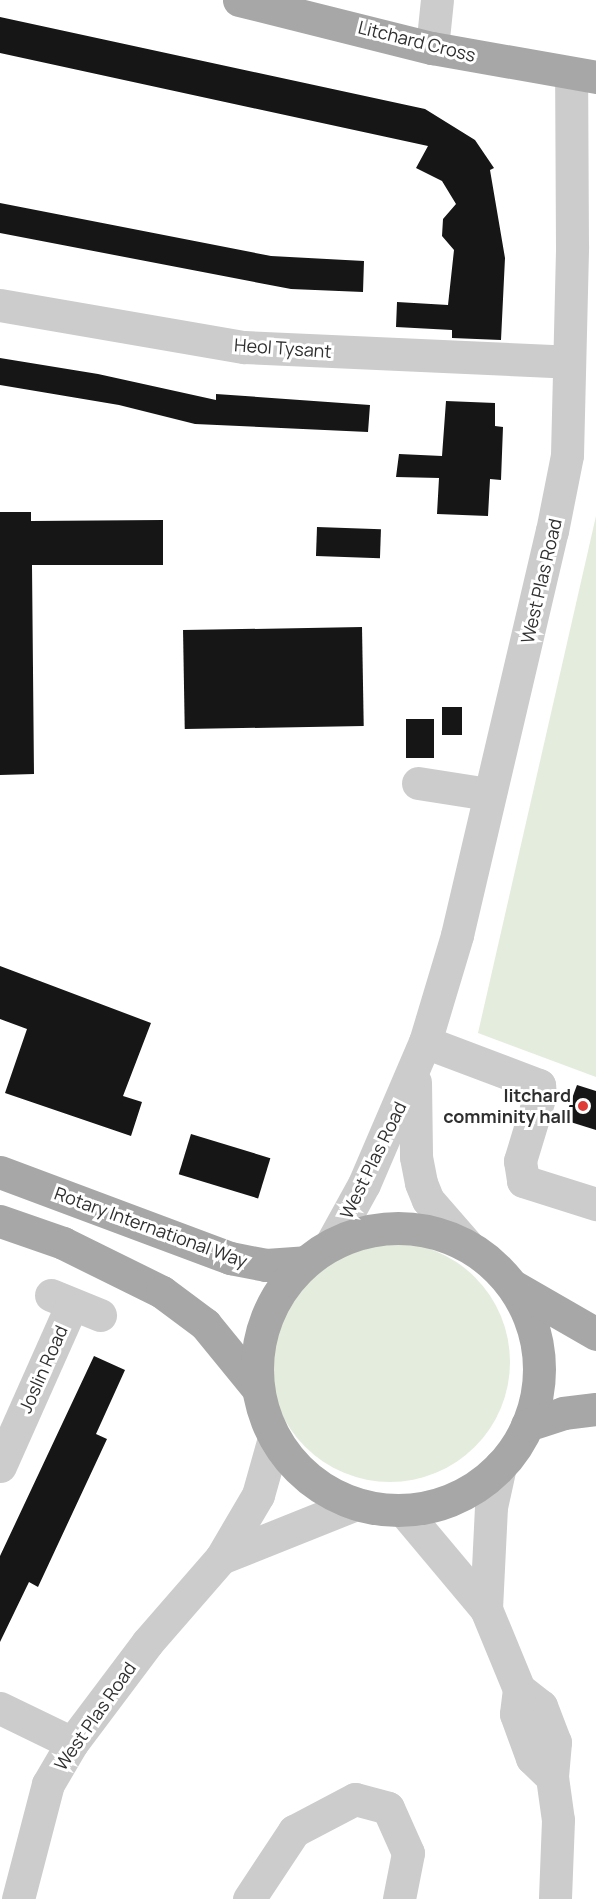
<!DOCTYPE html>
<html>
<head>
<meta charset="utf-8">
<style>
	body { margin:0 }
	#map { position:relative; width:596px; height:1899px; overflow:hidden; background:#fff; font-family:Manrope,sans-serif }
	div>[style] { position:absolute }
	.green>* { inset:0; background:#e4ecdd }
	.round { border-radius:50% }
	.building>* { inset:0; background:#161616; transform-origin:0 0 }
	.minor>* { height:33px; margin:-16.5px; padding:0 16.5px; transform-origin:16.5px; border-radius:16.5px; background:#ccc }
	.major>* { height:33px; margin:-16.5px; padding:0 16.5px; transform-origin:16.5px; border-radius:16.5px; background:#a7a7a7 }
	.major>.ring { margin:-16.5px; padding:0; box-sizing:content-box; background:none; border:33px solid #a7a7a7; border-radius:50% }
	.dots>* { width:16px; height:16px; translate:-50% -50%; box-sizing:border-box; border:3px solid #fff; border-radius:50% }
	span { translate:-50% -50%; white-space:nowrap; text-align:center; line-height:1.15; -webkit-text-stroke:6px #fff; paint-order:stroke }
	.street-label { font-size:18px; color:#2f2f2f }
	.poi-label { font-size:18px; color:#2f2f2f; font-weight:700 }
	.right { translate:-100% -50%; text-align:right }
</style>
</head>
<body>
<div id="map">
	<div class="green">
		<div style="clip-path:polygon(596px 516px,596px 1077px,478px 1033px)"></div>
		<div class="round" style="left:270px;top:1242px;width:240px;height:240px"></div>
	</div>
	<div class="building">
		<div style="clip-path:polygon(0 17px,425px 109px,475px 140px,494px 168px,490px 170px,505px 258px,501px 340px,452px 338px,452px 330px,396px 327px,397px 302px,448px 305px,454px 250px,442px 236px,443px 219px,456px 204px,442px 181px,416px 168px,428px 146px,0 53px)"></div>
		<div style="clip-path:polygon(0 203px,271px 256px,364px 261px,363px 292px,291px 289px,0 233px)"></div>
		<div style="clip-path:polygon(0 358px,98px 374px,216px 400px,216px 394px,370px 405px,368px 432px,195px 424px,119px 405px,0 385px)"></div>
		<div style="clip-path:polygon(446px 401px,495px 403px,495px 426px,503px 427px,501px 480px,490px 479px,488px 516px,437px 514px,439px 478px,396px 477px,399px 454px,442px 456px)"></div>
		<div style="clip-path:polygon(0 512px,31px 512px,31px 521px,163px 520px,163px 565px,32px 565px,34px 774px,0 775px)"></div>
		<div style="left:317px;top:527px;width:64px;height:29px;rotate:2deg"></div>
		<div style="left:362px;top:627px;width:99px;height:179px;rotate:89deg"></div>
		<div style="left:442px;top:707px;width:20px;height:28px"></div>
		<div style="left:406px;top:719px;width:28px;height:39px"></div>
		<div style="clip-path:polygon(0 966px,151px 1023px,123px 1096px,142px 1102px,131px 1136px,5px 1093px,27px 1029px,0 1019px)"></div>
		<div style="clip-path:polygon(577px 1085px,596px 1091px,596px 1130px,564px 1120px)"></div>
		<div style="left:191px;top:1134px;width:83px;height:42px;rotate:17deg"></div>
		<div style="clip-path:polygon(94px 1356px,125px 1370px,96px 1434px,107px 1439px,38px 1587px,29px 1582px,0 1642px,0 1556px)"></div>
	</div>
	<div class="minor">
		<div style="left:432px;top:48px;width:48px;rotate:-84.1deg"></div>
		<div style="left:0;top:305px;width:248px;rotate:9.8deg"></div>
		<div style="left:244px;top:347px;width:325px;rotate:2.6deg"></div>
		<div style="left:418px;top:783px;width:71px;rotate:8.9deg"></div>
		<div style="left:425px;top:1042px;width:122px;rotate:20.7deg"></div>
		<div style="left:539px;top:1085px;width:10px;rotate:84deg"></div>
		<div style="left:540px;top:1095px;width:69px;rotate:106.9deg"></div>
		<div style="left:520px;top:1161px;width:20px;rotate:81deg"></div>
		<div style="left:523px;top:1181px;width:77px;rotate:17.5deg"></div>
		<div style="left:415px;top:1082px;width:75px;rotate:89.2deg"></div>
		<div style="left:416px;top:1157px;width:26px;rotate:79deg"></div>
		<div style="left:421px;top:1183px;width:18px;rotate:68deg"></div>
		<div style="left:428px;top:1200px;width:61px;rotate:49deg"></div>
		<div style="left:331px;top:1244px;width:68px;rotate:-61.2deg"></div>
		<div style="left:364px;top:1184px;width:155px;rotate:-66.8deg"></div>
		<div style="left:425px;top:1042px;width:112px;rotate:-73.3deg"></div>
		<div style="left:457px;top:935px;width:415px;rotate:-76.8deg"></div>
		<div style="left:552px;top:531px;width:77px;rotate:-78.8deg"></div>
		<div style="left:567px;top:455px;width:209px;rotate:-88.6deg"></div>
		<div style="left:572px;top:246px;width:172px;rotate:-90.3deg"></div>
		<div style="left:51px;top:1295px;width:53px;rotate:22.2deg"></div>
		<div style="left:0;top:1466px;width:177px;rotate:-66deg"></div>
		<div style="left:403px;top:1510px;width:129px;rotate:50deg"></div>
		<div style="left:486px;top:1609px;width:87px;rotate:67.6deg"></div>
		<div style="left:519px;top:1689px;width:28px;rotate:38deg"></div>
		<div style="left:541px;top:1706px;width:39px;rotate:69deg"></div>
		<div style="left:555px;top:1742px;width:35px;rotate:95deg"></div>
		<div style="left:552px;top:1777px;width:43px;rotate:82.1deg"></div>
		<div style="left:558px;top:1820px;width:79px;rotate:92.2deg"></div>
		<div style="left:221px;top:1558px;width:145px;rotate:-21.8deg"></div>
		<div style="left:486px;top:1609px;width:102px;rotate:-87.2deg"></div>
		<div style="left:491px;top:1507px;width:42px;rotate:-77.6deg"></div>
		<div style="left:519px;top:1689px;width:25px;rotate:97deg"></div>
		<div style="left:516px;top:1714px;width:47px;rotate:70deg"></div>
		<div style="left:532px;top:1758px;width:28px;rotate:44deg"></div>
		<div style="left:0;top:1708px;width:80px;rotate:25.9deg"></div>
		<div style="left:18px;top:1899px;width:119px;rotate:-75.4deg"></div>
		<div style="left:48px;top:1784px;width:48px;rotate:-59.7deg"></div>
		<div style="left:72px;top:1743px;width:125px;rotate:-53.1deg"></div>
		<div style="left:147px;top:1643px;width:113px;rotate:-49deg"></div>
		<div style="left:221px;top:1558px;width:73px;rotate:-59.6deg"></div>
		<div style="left:258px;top:1495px;width:59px;rotate:-74.3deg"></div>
		<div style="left:249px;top:1899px;width:82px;rotate:-56.5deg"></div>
		<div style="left:294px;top:1831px;width:69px;rotate:-27.7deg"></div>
		<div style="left:355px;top:1799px;width:34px;rotate:15deg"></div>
		<div style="left:388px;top:1808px;width:49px;rotate:66deg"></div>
		<div style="left:408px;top:1853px;width:47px;rotate:101.1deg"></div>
	</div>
	<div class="major">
		<div style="left:239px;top:0;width:199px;rotate:14deg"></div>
		<div style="left:432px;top:48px;width:167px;rotate:10deg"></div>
		<div style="left:0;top:1172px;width:246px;rotate:20.5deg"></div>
		<div style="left:230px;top:1258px;width:37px;rotate:11deg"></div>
		<div style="left:266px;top:1265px;width:39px;rotate:-4deg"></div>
		<div style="left:0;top:1221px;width:67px;rotate:19.2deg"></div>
		<div style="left:63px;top:1243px;width:110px;rotate:26.3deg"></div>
		<div style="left:162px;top:1292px;width:54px;rotate:36.7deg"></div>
		<div style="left:205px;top:1324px;width:84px;rotate:50.8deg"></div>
		<div class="ring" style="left:257px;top:1228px;width:249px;height:249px"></div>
		<div style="left:513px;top:1286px;width:96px;rotate:30deg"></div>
		<div style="left:527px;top:1425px;width:38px;rotate:-18deg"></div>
		<div style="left:563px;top:1413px;width:33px;rotate:-7deg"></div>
	</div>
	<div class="dots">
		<div style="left:583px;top:1106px;background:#e03c37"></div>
	</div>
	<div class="street-label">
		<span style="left:417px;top:41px;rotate:14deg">Litchard Cross</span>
		<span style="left:283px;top:348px;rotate:4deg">Heol Tysant</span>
		<span style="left:541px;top:581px;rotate:-77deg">West Plas Road</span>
		<span style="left:373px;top:1160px;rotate:-64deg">West Plas Road</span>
		<span style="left:151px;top:1227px;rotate:20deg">Rotary International Way</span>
		<span style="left:43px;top:1369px;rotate:-66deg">Joslin Road</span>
		<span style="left:95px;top:1716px;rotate:-55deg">West Plas Road</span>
	</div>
	<div class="poi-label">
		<span class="right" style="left:571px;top:1106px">litchard<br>comminity hall</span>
	</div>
</div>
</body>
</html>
